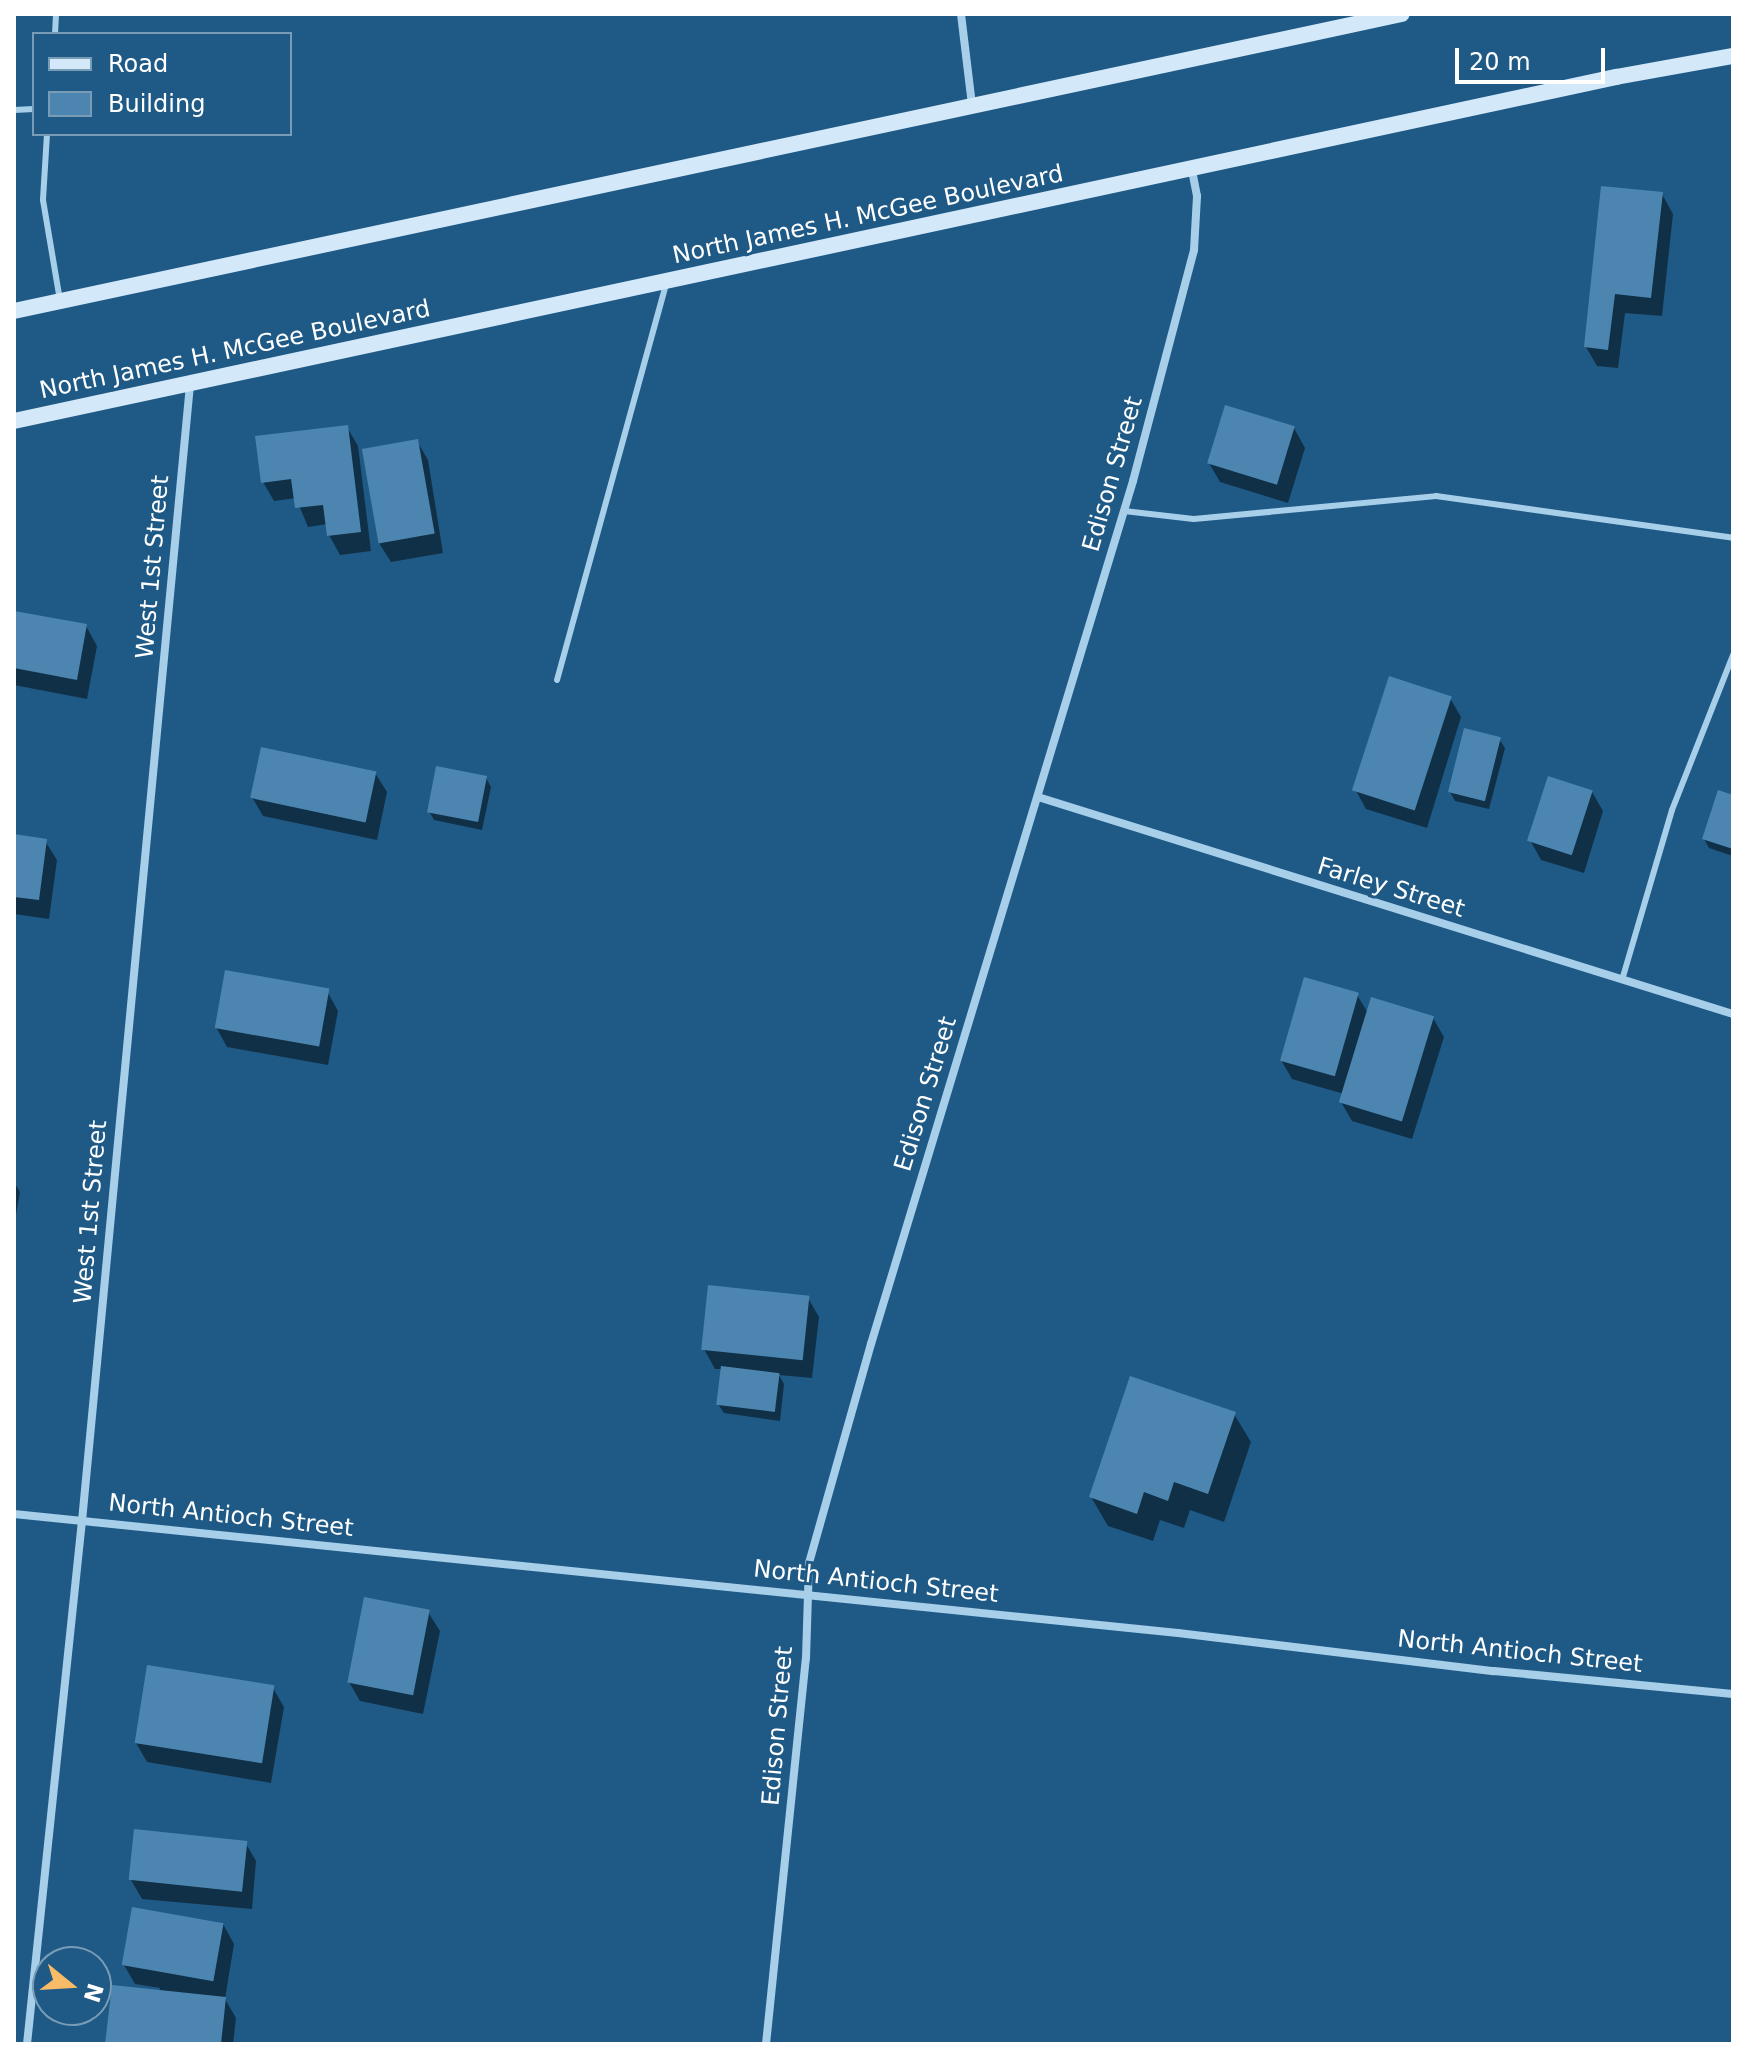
<!DOCTYPE html>
<html>
<head>
<meta charset="utf-8">
<style>
	body { margin:0 }
	#map { position:relative; width:1747px; height:2058px; overflow:hidden; background:#1f5a86; font-family:"DejaVu Sans",sans-serif }
	div>[style] { position:absolute }
	.shadow>* { inset:0; background:#0007 }
	.building>* { inset:0; background:#4c86b0; transform-origin:0 0 }
	.service>* { height:6px; margin:-3px; padding:0 3px; transform-origin:3px; border-radius:3px; background:#a8cfea }
	.minor>* { height:8px; margin:-4px; padding:0 4px; transform-origin:4px; border-radius:4px; background:#a8cfea }
	.secondary>* { height:16px; margin:-8px; padding:0 8px; transform-origin:8px; border-radius:8px; background:#d3e8f8 }
	span { translate:-50% -50%; white-space:nowrap; text-align:center; line-height:1.15; -webkit-text-stroke:6px #1f5a86; paint-order:stroke }
	.street-label { font-size:24px; color:#fff }
	.frame { position:absolute; inset:0; border:16px solid #fff; pointer-events:none }
	.legend { position:absolute; left:32px; top:32px; width:260px; height:104px; box-sizing:border-box; background:#1f5a86; border:2px solid #799cb6; margin:0; padding:10px 14px; list-style:none; font-size:24px; color:#fff }
	.legend li { display:flex; align-items:center; gap:16px; height:40px }
	.legend b { width:40px; border:2px solid #799cb6 }
	.north { position:absolute; left:32px; top:1946px; width:80px; height:80px; box-sizing:border-box; background:#1f5a86; border:2px solid #799cb6; border-radius:50%; rotate:108deg; font-size:22px; font-weight:700; line-height:32px; text-align:center; color:#fff }
	.north::after { content:''; display:block; margin:auto; width:28px; height:36px; background:#f8bc68; clip-path:polygon(50% 0,100% 100%,50% 72%,0 100%) }
	.scale { position:absolute; left:1455px; top:48px; width:150px; height:36px; box-sizing:border-box; border:4px solid #fff; border-top:0; padding-left:10px; font-size:24px; line-height:28px; white-space:nowrap; color:#fff; -webkit-text-stroke:6px #1f5a86; paint-order:stroke }
</style>
</head>
<body>
<div id="map">
	<div class="shadow">
		<div style="clip-path:polygon(1662px 194px,1673px 214px,1662px 316px,1625px 313px,1618px 368px,1597px 366px,1586px 347px)"></div>
		<div style="clip-path:polygon(347px 427px,358px 446px,371px 551px,340px 555px,329px 535px,328px 524px,308px 527px,296px 498px,274px 501px,263px 482px)"></div>
		<div style="clip-path:polygon(1294px 428px,1305px 448px,1288px 503px,1220px 482px,1209px 463px)"></div>
		<div style="clip-path:polygon(417px 441px,428px 460px,443px 553px,391px 562px,379px 543px)"></div>
		<div style="clip-path:polygon(14px 613px,86px 626px,97px 646px,87px 699px,14px 685px)"></div>
		<div style="clip-path:polygon(1450px 698px,1461px 717px,1427px 828px,1366px 809px,1355px 789px)"></div>
		<div style="clip-path:polygon(1499px 739px,1505px 748px,1489px 809px,1455px 801px,1450px 792px)"></div>
		<div style="clip-path:polygon(375px 773px,387px 792px,377px 840px,263px 816px,252px 797px)"></div>
		<div style="clip-path:polygon(486px 778px,491px 787px,482px 830px,434px 820px,429px 811px)"></div>
		<div style="clip-path:polygon(1592px 792px,1603px 811px,1584px 873px,1541px 860px,1530px 840px)"></div>
		<div style="clip-path:polygon(1733px 797px,1733px 856px,1709px 848px,1704px 839px)"></div>
		<div style="clip-path:polygon(14px 837px,45px 841px,57px 860px,49px 919px,14px 914px)"></div>
		<div style="clip-path:polygon(327px 991px,338px 1011px,328px 1065px,227px 1047px,216px 1027px)"></div>
		<div style="clip-path:polygon(1357px 995px,1368px 1013px,1433px 1018px,1444px 1037px,1412px 1139px,1352px 1121px,1341px 1102px,1344px 1094px,1292px 1079px,1281px 1060px)"></div>
		<div style="clip-path:polygon(14px 1182px,20px 1192px,14px 1226px)"></div>
		<div style="clip-path:polygon(808px 1298px,819px 1317px,812px 1378px,779px 1375px,784px 1384px,780px 1421px,724px 1413px,718px 1404px,723px 1369px,715px 1369px,704px 1349px)"></div>
		<div style="clip-path:polygon(1234px 1414px,1251px 1442px,1224px 1522px,1190px 1510px,1184px 1528px,1160px 1520px,1153px 1541px,1108px 1526px,1091px 1497px)"></div>
		<div style="clip-path:polygon(428px 1612px,440px 1631px,423px 1714px,360px 1701px,349px 1682px)"></div>
		<div style="clip-path:polygon(273px 1688px,284px 1707px,271px 1783px,147px 1762px,136px 1743px)"></div>
		<div style="clip-path:polygon(245px 1842px,256px 1861px,252px 1909px,142px 1899px,131px 1880px)"></div>
		<div style="clip-path:polygon(223px 1924px,234px 1944px,225px 1999px,236px 2018px,233px 2044px,107px 2044px,159px 1992px,160px 1988px,135px 1984px,124px 1965px)"></div>
	</div>
	<div class="building">
		<div style="clip-path:polygon(1601px 186px,1663px 192px,1651px 298px,1615px 294px,1608px 350px,1584px 347px)"></div>
		<div style="left:1225px;top:405px;width:73px;height:61px;rotate:17deg"></div>
		<div style="clip-path:polygon(348px 425px,361px 532px,327px 536px,323px 505px,295px 508px,291px 479px,261px 483px,255px 436px)"></div>
		<div style="left:418px;top:439px;width:96px;height:57px;rotate:80deg"></div>
		<div style="clip-path:polygon(14px 611px,87px 624px,77px 680px,14px 668px)"></div>
		<div style="left:1389px;top:676px;width:66px;height:120px;rotate:18deg"></div>
		<div style="left:1464px;top:728px;width:38px;height:66px;rotate:14deg"></div>
		<div style="left:261px;top:747px;width:118px;height:52px;rotate:12deg"></div>
		<div style="left:436px;top:766px;width:52px;height:47px;rotate:11deg"></div>
		<div style="left:1548px;top:776px;width:47px;height:68px;rotate:18deg"></div>
		<div style="clip-path:polygon(1718px 790px,1733px 795px,1733px 849px,1702px 839px)"></div>
		<div style="clip-path:polygon(14px 834px,47px 839px,39px 900px,14px 897px)"></div>
		<div style="left:225px;top:970px;width:106px;height:59px;rotate:10deg"></div>
		<div style="left:1304px;top:977px;width:57px;height:87px;rotate:16deg"></div>
		<div style="left:1371px;top:997px;width:66px;height:110px;rotate:17deg"></div>
		<div style="left:708px;top:1285px;width:102px;height:65px;rotate:6deg"></div>
		<div style="left:721px;top:1366px;width:59px;height:39px;rotate:7deg"></div>
		<div style="clip-path:polygon(1130px 1376px,1236px 1412px,1208px 1494px,1174px 1482px,1168px 1501px,1144px 1492px,1137px 1514px,1089px 1497px)"></div>
		<div style="left:364px;top:1597px;width:67px;height:87px;rotate:11deg"></div>
		<div style="left:147px;top:1665px;width:129px;height:79px;rotate:9deg"></div>
		<div style="left:134px;top:1829px;width:114px;height:51px;rotate:6deg"></div>
		<div style="left:132px;top:1907px;width:93px;height:59px;rotate:10deg"></div>
		<div style="clip-path:polygon(112px 1985px,226px 1997px,221px 2044px,105px 2044px)"></div>
	</div>
	<div class="service">
		<div style="left:55px;top:34px;width:20px;rotate:-87deg"></div>
		<div style="left:14px;top:110px;width:20px;rotate:-3deg"></div>
		<div style="left:47px;top:134px;width:66px;rotate:93.5deg"></div>
		<div style="left:43px;top:200px;width:102px;rotate:80.4deg"></div>
		<div style="left:1124px;top:511px;width:70px;rotate:6.5deg"></div>
		<div style="left:1194px;top:519px;width:243px;rotate:-5.4deg"></div>
		<div style="left:1436px;top:496px;width:300px;rotate:8deg"></div>
		<div style="left:557px;top:680px;width:413px;rotate:-74.6deg"></div>
		<div style="left:1622px;top:980px;width:177px;rotate:-73.6deg"></div>
		<div style="left:1672px;top:810px;width:167px;rotate:-68.5deg"></div>
	</div>
	<div class="minor">
		<div style="left:961px;top:14px;width:92px;rotate:83.1deg"></div>
		<div style="left:1038px;top:797px;width:728px;rotate:17.34deg"></div>
		<div style="left:14px;top:1514px;width:1170px;rotate:5.84deg"></div>
		<div style="left:1178px;top:1633px;width:318px;rotate:6.9deg"></div>
		<div style="left:1494px;top:1671px;width:240px;rotate:5.5deg"></div>
		<div style="left:27px;top:2044px;width:526px;rotate:-84deg"></div>
		<div style="left:82px;top:1521px;width:1142px;rotate:-84.57deg"></div>
		<div style="left:766px;top:2044px;width:388px;rotate:-84.1deg"></div>
		<div style="left:806px;top:1658px;width:95px;rotate:-88.2deg"></div>
		<div style="left:809px;top:1563px;width:228px;rotate:-74.2deg"></div>
		<div style="left:871px;top:1344px;width:902px;rotate:-73.11deg"></div>
		<div style="left:1133px;top:481px;width:239px;rotate:-75.2deg"></div>
		<div style="left:1194px;top:250px;width:54px;rotate:-86.8deg"></div>
		<div style="left:1197px;top:196px;width:26px;rotate:-101deg"></div>
	</div>
	<div class="secondary">
		<div style="left:14px;top:311px;width:1419px;rotate:-12.08deg"></div>
		<div style="left:14px;top:421px;width:1639px;rotate:-12.12deg"></div>
		<div style="left:1616px;top:77px;width:119px;rotate:-10.2deg"></div>
	</div>
	<div class="street-label">
		<span style="left:868px;top:215px;rotate:-12deg">North James H. McGee Boulevard</span>
		<span style="left:235px;top:350px;rotate:-12deg">North James H. McGee Boulevard</span>
		<span style="left:1113px;top:474px;rotate:-74deg">Edison Street</span>
		<span style="left:153px;top:567px;rotate:-85deg">West 1st Street</span>
		<span style="left:1391px;top:888px;rotate:17deg">Farley Street</span>
		<span style="left:926px;top:1094px;rotate:-73deg">Edison Street</span>
		<span style="left:91px;top:1212px;rotate:-85deg">West 1st Street</span>
		<span style="left:231px;top:1516px;rotate:6deg">North Antioch Street</span>
		<span style="left:876px;top:1582px;rotate:6deg">North Antioch Street</span>
		<span style="left:1520px;top:1652px;rotate:6deg">North Antioch Street</span>
		<span style="left:778px;top:1726px;rotate:-85deg">Edison Street</span>
	</div>
	<div class="frame"></div>
	<ul class="legend">
	<li><b style="height:10px;background:#d3e8f8"></b>Road</li>
	<li><b style="height:22px;background:#4c86b0"></b>Building</li>
	</ul>
	<div class="north">N</div>
	<div class="scale">20 m</div>
</div>
</body>
</html>
